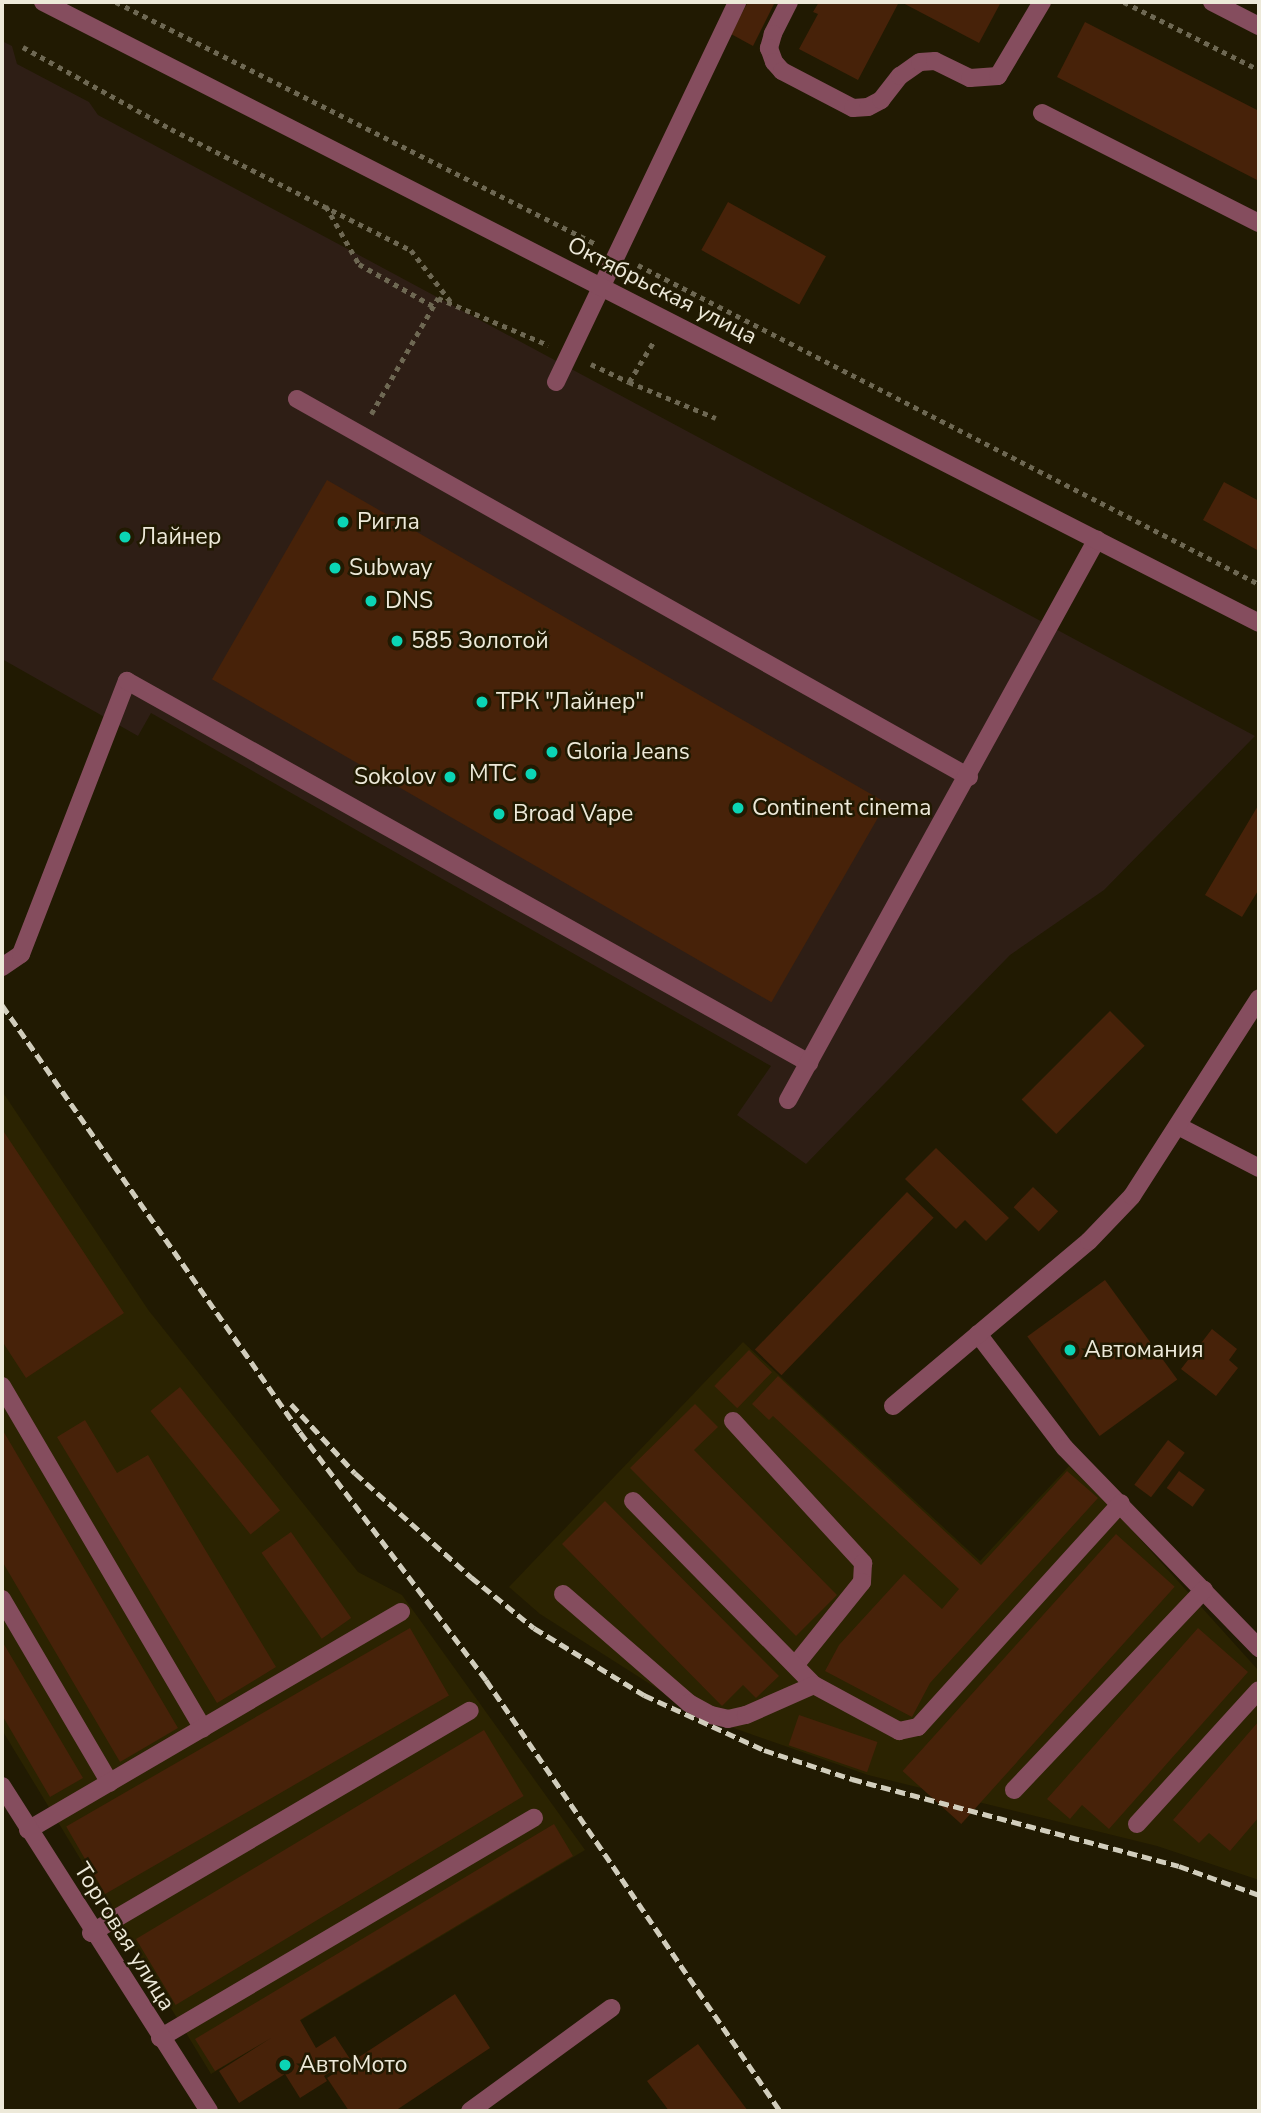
<!DOCTYPE html>
<html>
<head>
<meta charset="utf-8">
<style>
	body { margin:0 }
	#map { position:relative; width:1261px; height:2113px; overflow:hidden; background:#211a02; font-family:"Nunito Sans",sans-serif }
	div>[style] { position:absolute }
	.commercial>* { inset:0; background:#2e1e15 }
	.built>* { inset:0; background:#2b2301 }
	.building>* { inset:0; background:#472209; transform-origin:0 0 }
	.path>* { height:4.5px; margin-top:-2.25px; transform-origin:0; background:repeating-linear-gradient(90deg,#6e6853 0 5px,transparent 0 10px) }
	.lane>* { height:18px; margin:-9px; padding:0 9px; transform-origin:9px; border-radius:9px; background:#854d5e }
	.street>* { height:18px; margin:-9px; padding:0 9px; transform-origin:9px; border-radius:9px; background:#854d5e }
	.rail>* { height:5px; margin-top:-2.5px; transform-origin:0; background:repeating-linear-gradient(90deg,#d1cdbc 0 10px,transparent 0 15px) }
	.dots>* { width:19px; height:19px; translate:-50% -50%; box-sizing:border-box; border:4px solid #211a02; border-radius:50% }
	span { translate:-50% -50%; white-space:nowrap; text-align:center; line-height:1.15; -webkit-text-stroke:5px #211a02; paint-order:stroke }
	.street-label { font-size:23px; color:#ede9d9 }
	.poi-label { font-size:23px; color:#ede9d9 }
	.left { translate:0 -50%; text-align:left }
	.right { translate:-100% -50%; text-align:right }
	.frame { position:absolute; inset:0; border:4px solid #ede9d9; pointer-events:none }
</style>
</head>
<body>
<div id="map">
	<div class="commercial">
		<div style="clip-path:polygon(2px 41px,12px 46px,17px 64px,89px 102px,98px 115px,1255px 736px,1104px 890px,1010px 955px,806px 1164px,737px 1115px,771px 1066px,151px 713px,138px 736px,2px 659px)"></div>
	</div>
	<div class="built">
		<div style="clip-path:polygon(2px 1091px,149px 1311px,358px 1572px,402px 1595px,585px 1850px,211px 2074px,2px 1730px)"></div>
		<div style="clip-path:polygon(743px 1342px,980px 1561px,1069px 1466px,1104px 1499px,1259px 1671px,1259px 1880px,1157px 1846px,868px 1775px,725px 1725px,672px 1698px,540px 1614px,509px 1587px)"></div>
	</div>
	<div class="building">
		<div style="clip-path:polygon(748px 2px,775px 2px,753px 46px,731px 34px)"></div>
		<div style="clip-path:polygon(819px 2px,899px 2px,858px 80px,799px 49px,818px 14px,813px 12px)"></div>
		<div style="clip-path:polygon(901px 2px,1001px 2px,979px 43px)"></div>
		<div style="clip-path:polygon(1085px 22px,1259px 111px,1259px 181px,1057px 77px)"></div>
		<div style="left:728px;top:202px;width:112px;height:55px;rotate:29deg"></div>
		<div style="left:327px;top:480px;width:646px;height:230px;rotate:30deg"></div>
		<div style="clip-path:polygon(1224px 482px,1259px 501px,1259px 551px,1203px 520px)"></div>
		<div style="clip-path:polygon(1259px 804px,1259px 889px,1242px 917px,1205px 895px)"></div>
		<div style="left:1110px;top:1011px;width:49px;height:125px;rotate:45deg"></div>
		<div style="clip-path:polygon(2px 1129px,124px 1313px,26px 1378px,2px 1341px)"></div>
		<div style="clip-path:polygon(936px 1148px,1009px 1218px,986px 1241px,965px 1220px,956px 1229px,905px 1179px)"></div>
		<div style="left:1033px;top:1187px;width:35px;height:28px;rotate:44deg"></div>
		<div style="left:907px;top:1192px;width:37px;height:219px;rotate:44deg"></div>
		<div style="left:1105px;top:1280px;width:123px;height:96px;rotate:54deg"></div>
		<div style="clip-path:polygon(1212px 1329px,1237px 1349px,1229px 1360px,1238px 1368px,1216px 1396px,1181px 1369px)"></div>
		<div style="left:749px;top:1350px;width:32px;height:50px;rotate:44deg"></div>
		<div style="clip-path:polygon(778px 1376px,981px 1565px,1067px 1471px,1098px 1498px,930px 1683px,912px 1717px,825px 1671px,839px 1645px,904px 1574px,942px 1609px,959px 1589px,773px 1416px,769px 1420px,752px 1404px)"></div>
		<div style="left:180px;top:1387px;width:159px;height:38px;rotate:51deg"></div>
		<div style="clip-path:polygon(695px 1404px,718px 1427px,694px 1450px,837px 1595px,796px 1636px,630px 1468px)"></div>
		<div style="clip-path:polygon(85px 1420px,117px 1473px,148px 1455px,276px 1667px,217px 1703px,57px 1437px)"></div>
		<div style="clip-path:polygon(2px 1429px,178px 1728px,120px 1762px,2px 1561px)"></div>
		<div style="left:1168px;top:1440px;width:21px;height:56px;rotate:37deg"></div>
		<div style="left:1179px;top:1471px;width:32px;height:21px;rotate:36deg"></div>
		<div style="clip-path:polygon(605px 1501px,779px 1676px,756px 1698px,743px 1685px,722px 1706px,562px 1544px)"></div>
		<div style="left:291px;top:1532px;width:105px;height:36px;rotate:55deg"></div>
		<div style="left:1116px;top:1534px;width:79px;height:319px;rotate:42deg"></div>
		<div style="left:410px;top:1628px;width:78px;height:397px;rotate:60deg"></div>
		<div style="clip-path:polygon(1198px 1628px,1248px 1672px,1109px 1829px,1082px 1805px,1070px 1819px,1047px 1799px)"></div>
		<div style="clip-path:polygon(2px 1641px,83px 1778px,50px 1797px,2px 1715px)"></div>
		<div style="left:799px;top:1715px;width:83px;height:32px;rotate:19deg"></div>
		<div style="clip-path:polygon(1259px 1721px,1259px 1817px,1230px 1851px,1209px 1833px,1199px 1843px,1173px 1820px)"></div>
		<div style="left:484px;top:1730px;width:77px;height:406px;rotate:59deg"></div>
		<div style="clip-path:polygon(554px 1824px,573px 1856px,300px 2020px,316px 2048px,335px 2036px,350px 2059px,324px 2076px,327px 2081px,300px 2098px,285px 2074px,239px 2103px,219px 2071px,271px 2038px,215px 2071px,195px 2039px)"></div>
		<div style="clip-path:polygon(455px 1994px,490px 2048px,395px 2111px,349px 2111px,327px 2078px)"></div>
		<div style="clip-path:polygon(698px 2044px,748px 2111px,669px 2111px,647px 2081px)"></div>
	</div>
	<div class="path">
		<div style="left:116px;top:2px;width:538px;rotate:26.76deg"></div>
		<div style="left:1124px;top:2px;width:151px;rotate:26.7deg"></div>
		<div style="left:23px;top:47px;width:169px;rotate:29deg"></div>
		<div style="left:171px;top:129px;width:269px;rotate:26.8deg"></div>
		<div style="left:411px;top:250px;width:66px;rotate:52.4deg"></div>
		<div style="left:326px;top:206px;width:67px;rotate:60.4deg"></div>
		<div style="left:359px;top:264px;width:85px;rotate:29.6deg"></div>
		<div style="left:638px;top:265px;width:698px;rotate:27.19deg"></div>
		<div style="left:591px;top:364px;width:42px;rotate:25.3deg"></div>
		<div style="left:629px;top:382px;width:48px;rotate:-58.6deg"></div>
		<div style="left:629px;top:382px;width:94px;rotate:22.5deg"></div>
		<div style="left:371px;top:414px;width:134px;rotate:-60deg"></div>
		<div style="left:438px;top:298px;width:120px;rotate:23.1deg"></div>
	</div>
	<div class="lane">
		<div style="left:789px;top:2px;width:36px;rotate:117deg"></div>
		<div style="left:773px;top:34px;width:15px;rotate:106deg"></div>
		<div style="left:769px;top:48px;width:15px;rotate:70deg"></div>
		<div style="left:774px;top:62px;width:12px;rotate:48deg"></div>
		<div style="left:782px;top:71px;width:80px;rotate:27.5deg"></div>
		<div style="left:853px;top:108px;width:15px;rotate:-4deg"></div>
		<div style="left:868px;top:107px;width:15px;rotate:-28deg"></div>
		<div style="left:881px;top:100px;width:31px;rotate:-52deg"></div>
		<div style="left:900px;top:76px;width:24px;rotate:-35deg"></div>
		<div style="left:920px;top:62px;width:15px;rotate:-4deg"></div>
		<div style="left:935px;top:61px;width:39px;rotate:26deg"></div>
		<div style="left:970px;top:78px;width:28px;rotate:-4deg"></div>
		<div style="left:998px;top:76px;width:86px;rotate:-59.3deg"></div>
		<div style="left:1042px;top:113px;width:243px;rotate:26.9deg"></div>
		<div style="left:556px;top:382px;width:421px;rotate:-64.5deg"></div>
		<div style="left:297px;top:399px;width:771px;rotate:29.36deg"></div>
		<div style="left:2px;top:967px;width:23px;rotate:-34deg"></div>
		<div style="left:21px;top:954px;width:293px;rotate:-68.8deg"></div>
		<div style="left:127px;top:681px;width:782px;rotate:29.25deg"></div>
		<div style="left:788px;top:1100px;width:640px;rotate:-61.15deg"></div>
		<div style="left:1180px;top:1127px;width:89px;rotate:27.4deg"></div>
		<div style="left:978px;top:1334px;width:143px;rotate:52.7deg"></div>
		<div style="left:1065px;top:1448px;width:279px;rotate:45.9deg"></div>
		<div style="left:2px;top:1386px;width:397px;rotate:59.6deg"></div>
		<div style="left:893px;top:1406px;width:256px;rotate:-40.1deg"></div>
		<div style="left:1089px;top:1241px;width:62px;rotate:-46.3deg"></div>
		<div style="left:1132px;top:1196px;width:235px;rotate:-57.3deg"></div>
		<div style="left:733px;top:1421px;width:193px;rotate:47.5deg"></div>
		<div style="left:863px;top:1563px;width:19px;rotate:93deg"></div>
		<div style="left:862px;top:1582px;width:105px;rotate:128.8deg"></div>
		<div style="left:633px;top:1501px;width:258px;rotate:45.5deg"></div>
		<div style="left:814px;top:1685px;width:97px;rotate:28.4deg"></div>
		<div style="left:899px;top:1731px;width:19px;rotate:-12deg"></div>
		<div style="left:918px;top:1727px;width:302px;rotate:-47.8deg"></div>
		<div style="left:563px;top:1594px;width:167px;rotate:40.9deg"></div>
		<div style="left:689px;top:1703px;width:25px;rotate:29deg"></div>
		<div style="left:711px;top:1715px;width:17px;rotate:13deg"></div>
		<div style="left:728px;top:1719px;width:18px;rotate:-13deg"></div>
		<div style="left:746px;top:1715px;width:74px;rotate:-23.8deg"></div>
		<div style="left:2px;top:1599px;width:213px;rotate:59.6deg"></div>
		<div style="left:1014px;top:1790px;width:276px;rotate:-46.5deg"></div>
		<div style="left:1137px;top:1824px;width:181px;rotate:-47.7deg"></div>
		<div style="left:28px;top:1830px;width:432px;rotate:-30.3deg"></div>
		<div style="left:91px;top:1933px;width:439px;rotate:-30.4deg"></div>
		<div style="left:160px;top:2038px;width:434px;rotate:-30.5deg"></div>
		<div style="left:470px;top:2111px;width:175px;rotate:-36.1deg"></div>
	</div>
	<div class="street">
		<div style="left:43px;top:2px;width:1365px;rotate:27.05deg"></div>
		<div style="left:1212px;top:2px;width:53px;rotate:27.1deg"></div>
		<div style="left:2px;top:1786px;width:385px;rotate:57.5deg"></div>
	</div>
	<div class="rail">
		<div style="left:2px;top:1005px;width:521px;rotate:55.09deg"></div>
		<div style="left:300px;top:1432px;width:310px;rotate:53.1deg"></div>
		<div style="left:486px;top:1680px;width:522px;rotate:55.7deg"></div>
		<div style="left:291px;top:1404px;width:94px;rotate:47.2deg"></div>
		<div style="left:355px;top:1473px;width:156px;rotate:41.9deg"></div>
		<div style="left:471px;top:1577px;width:81px;rotate:39deg"></div>
		<div style="left:534px;top:1628px;width:129px;rotate:31.3deg"></div>
		<div style="left:644px;top:1695px;width:132px;rotate:24.6deg"></div>
		<div style="left:764px;top:1750px;width:93px;rotate:18.2deg"></div>
		<div style="left:852px;top:1779px;width:338px;rotate:14.9deg"></div>
		<div style="left:1179px;top:1866px;width:85px;rotate:19.9deg"></div>
	</div>
	<div class="dots">
		<div style="left:343px;top:522px;background:#0bd5b5"></div>
		<div style="left:125px;top:537px;background:#0bd5b5"></div>
		<div style="left:335px;top:568px;background:#0bd5b5"></div>
		<div style="left:371px;top:601px;background:#0bd5b5"></div>
		<div style="left:397px;top:641px;background:#0bd5b5"></div>
		<div style="left:482px;top:702px;background:#0bd5b5"></div>
		<div style="left:552px;top:752px;background:#0bd5b5"></div>
		<div style="left:531px;top:774px;background:#0bd5b5"></div>
		<div style="left:450px;top:777px;background:#0bd5b5"></div>
		<div style="left:738px;top:808px;background:#0bd5b5"></div>
		<div style="left:499px;top:814px;background:#0bd5b5"></div>
		<div style="left:1070px;top:1350px;background:#0bd5b5"></div>
		<div style="left:285px;top:2065px;background:#0bd5b5"></div>
	</div>
	<div class="street-label">
		<span style="left:662px;top:291px;rotate:27deg">Октябрьская улица</span>
		<span style="left:124px;top:1937px;rotate:58deg">Торговая улица</span>
	</div>
	<div class="poi-label">
		<span class="left" style="left:357px;top:522px">Ригла</span>
		<span class="left" style="left:139px;top:537px">Лайнер</span>
		<span class="left" style="left:349px;top:568px">Subway</span>
		<span class="left" style="left:385px;top:601px">DNS</span>
		<span class="left" style="left:411px;top:641px">585 Золотой</span>
		<span class="left" style="left:496px;top:702px">ТРК "Лайнер"</span>
		<span class="left" style="left:566px;top:752px">Gloria Jeans</span>
		<span class="right" style="left:517px;top:774px">МТС</span>
		<span class="right" style="left:436px;top:777px">Sokolov</span>
		<span class="left" style="left:752px;top:808px">Continent cinema</span>
		<span class="left" style="left:513px;top:814px">Broad Vape</span>
		<span class="left" style="left:1084px;top:1350px">Автомания</span>
		<span class="left" style="left:299px;top:2065px">АвтоМото</span>
	</div>
	<div class="frame"></div>
</div>
</body>
</html>
